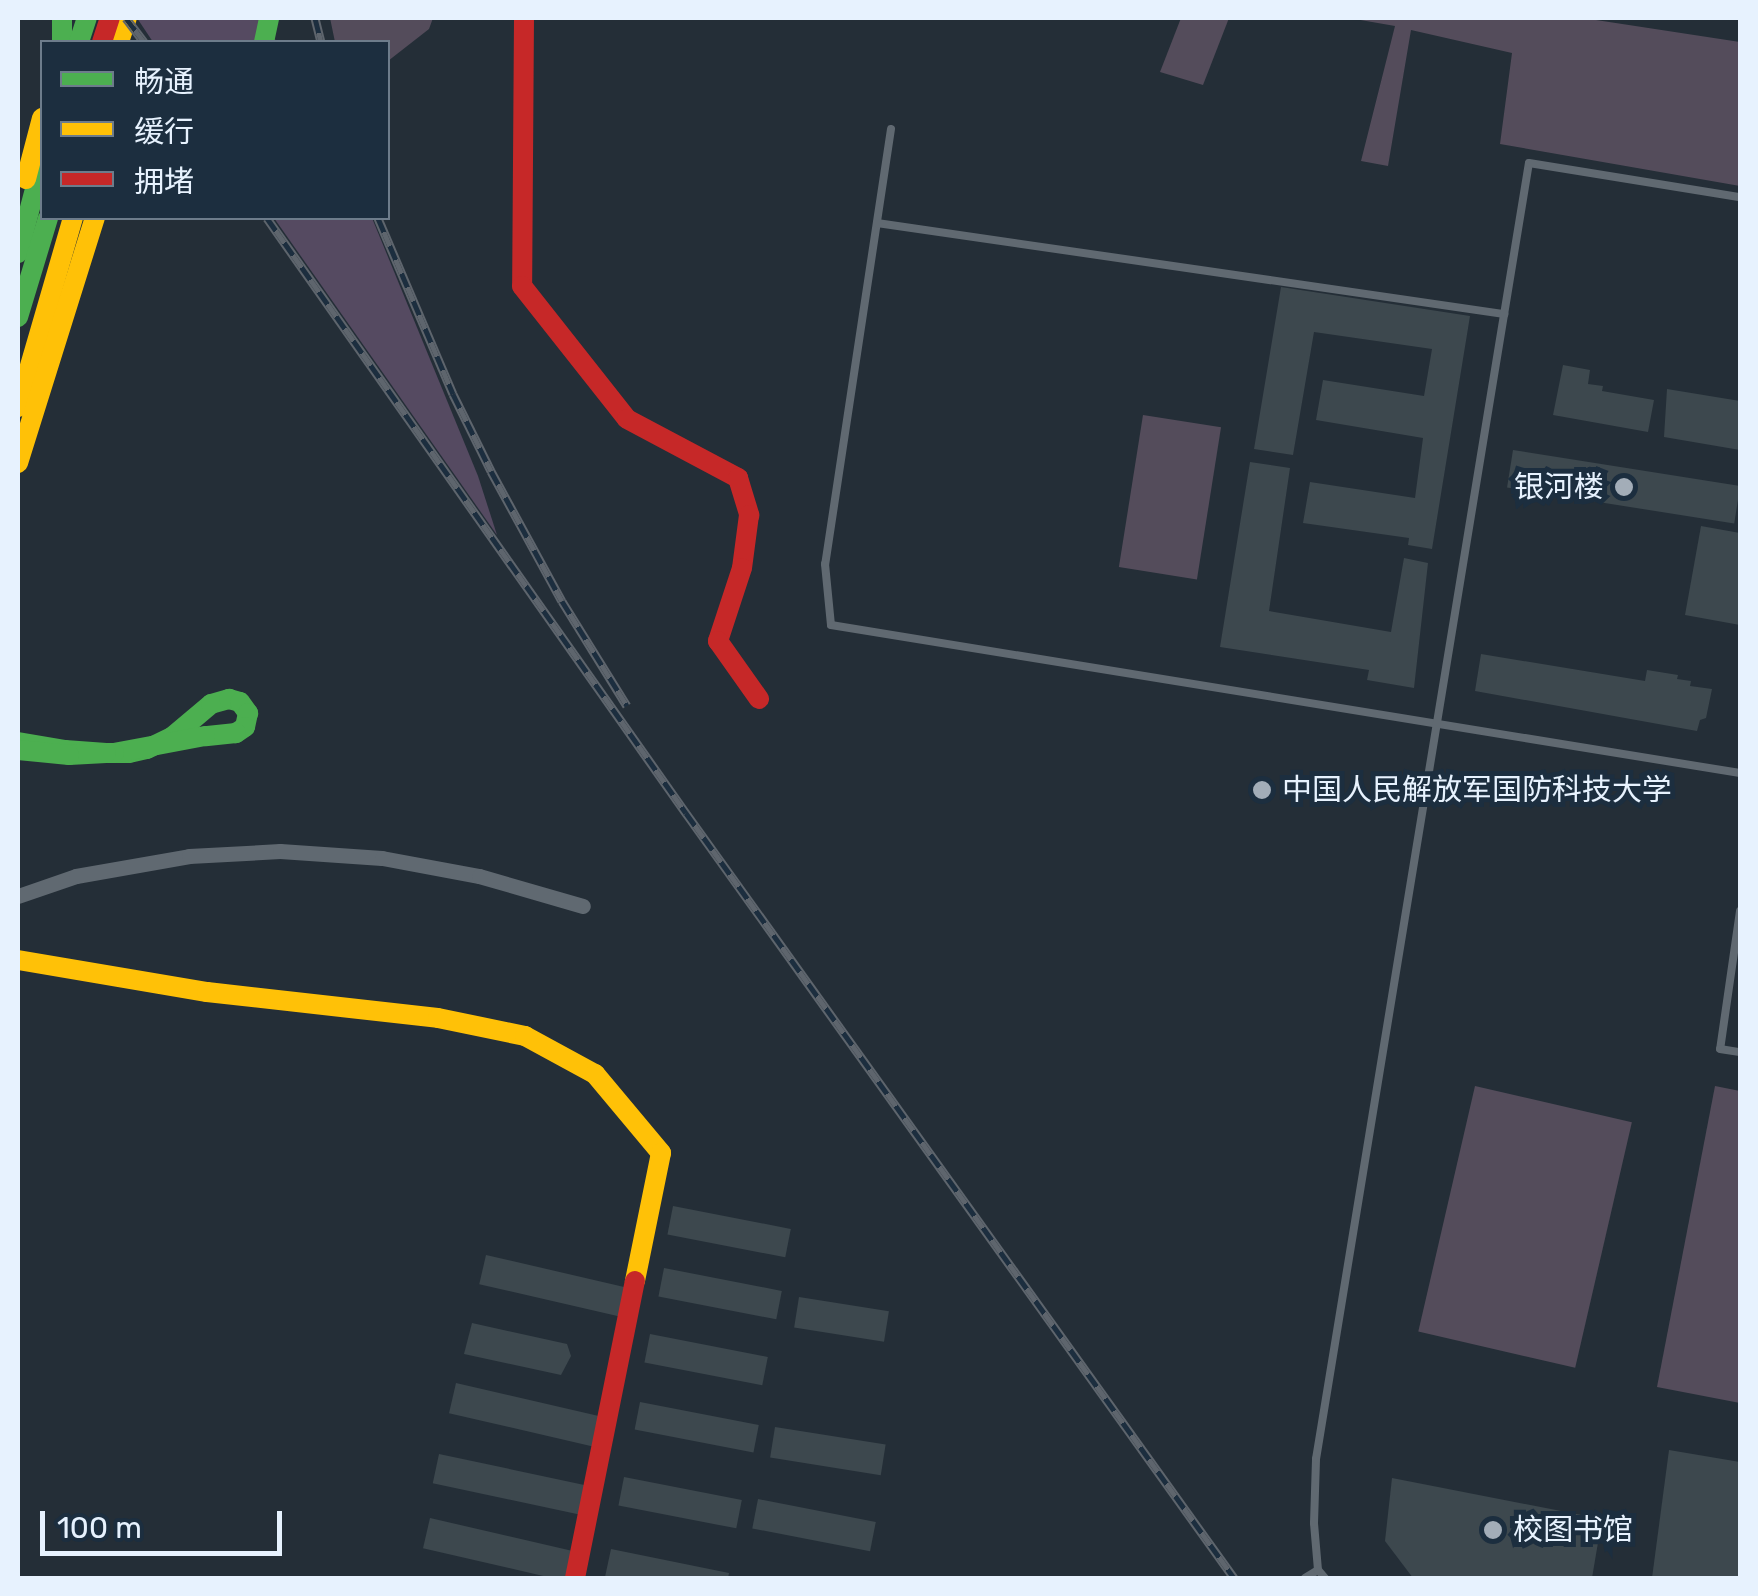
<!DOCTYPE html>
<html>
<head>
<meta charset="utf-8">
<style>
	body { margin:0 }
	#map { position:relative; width:1758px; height:1596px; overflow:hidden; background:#242e37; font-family:Rubik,"Noto Sans SC",sans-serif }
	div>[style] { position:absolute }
	.green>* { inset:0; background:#544c5b; transform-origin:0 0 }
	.forest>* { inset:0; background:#554a61 }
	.building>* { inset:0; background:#3d484e; transform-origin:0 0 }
	.lane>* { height:8px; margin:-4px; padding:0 4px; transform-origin:4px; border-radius:4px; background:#606971 }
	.street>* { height:15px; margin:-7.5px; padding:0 7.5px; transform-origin:7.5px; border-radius:7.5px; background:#606971 }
	.fast>* { height:20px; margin:-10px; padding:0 10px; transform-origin:10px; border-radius:10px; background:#4caf50 }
	.slow>* { height:20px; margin:-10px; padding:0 10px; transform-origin:10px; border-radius:10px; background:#ffc107 }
	.jam>* { height:20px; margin:-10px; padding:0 10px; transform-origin:10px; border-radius:10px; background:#c62828 }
	.rail>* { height:9px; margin-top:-4.5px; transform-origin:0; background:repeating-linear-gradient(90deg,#1c2e3f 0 15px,#5e656d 0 30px); box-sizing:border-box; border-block:2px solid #5e656d }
	.dots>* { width:28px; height:28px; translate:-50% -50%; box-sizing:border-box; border:5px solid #1c2e3f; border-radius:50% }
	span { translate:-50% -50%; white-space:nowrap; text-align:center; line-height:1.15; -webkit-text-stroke:10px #1c2e3f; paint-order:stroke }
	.poi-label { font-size:30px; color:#e7f2fe }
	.right { translate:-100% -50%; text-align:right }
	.left { translate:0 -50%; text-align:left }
	.frame { position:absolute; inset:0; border:20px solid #e7f2fe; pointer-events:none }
	.legend { position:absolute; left:40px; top:40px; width:350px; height:180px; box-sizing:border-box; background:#1c2e3f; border:2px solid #6d7c8b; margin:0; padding:12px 18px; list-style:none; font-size:30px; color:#e7f2fe }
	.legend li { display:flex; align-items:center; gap:20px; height:50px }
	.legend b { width:50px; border:2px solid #6d7c8b }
	.scale { position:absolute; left:40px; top:1511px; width:242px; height:45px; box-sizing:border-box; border:5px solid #e7f2fe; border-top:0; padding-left:12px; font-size:30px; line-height:35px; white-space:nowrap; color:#e7f2fe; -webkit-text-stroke:8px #1c2e3f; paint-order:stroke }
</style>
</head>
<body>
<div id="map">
	<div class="green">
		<div style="clip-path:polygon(330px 18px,433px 18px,429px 29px,388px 61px,388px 42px,335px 42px)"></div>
		<div style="clip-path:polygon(1181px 18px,1229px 18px,1203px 85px,1160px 72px)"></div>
		<div style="clip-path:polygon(1349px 18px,1583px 18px,1740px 42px,1740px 186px,1500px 144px,1512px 53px,1411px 30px,1388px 166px,1361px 161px,1395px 26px)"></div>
		<div style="left:1143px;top:415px;width:79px;height:154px;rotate:9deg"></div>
		<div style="left:1475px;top:1086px;width:161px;height:252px;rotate:13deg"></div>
		<div style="clip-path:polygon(1715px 1086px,1740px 1091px,1740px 1403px,1657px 1387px)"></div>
	</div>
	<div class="forest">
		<div style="clip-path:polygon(137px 18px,260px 18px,277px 42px,153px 42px)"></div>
		<div style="clip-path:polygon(274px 218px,372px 218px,478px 476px,497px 535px)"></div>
	</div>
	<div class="building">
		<div style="clip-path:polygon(1281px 287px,1470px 316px,1432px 549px,1408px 545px,1409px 538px,1303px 523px,1310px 482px,1415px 498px,1423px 438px,1316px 420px,1323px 380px,1424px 396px,1432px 349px,1314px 332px,1293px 455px,1254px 449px)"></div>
		<div style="clip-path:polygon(1563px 365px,1590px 370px,1588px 384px,1603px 386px,1602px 391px,1654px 400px,1648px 432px,1553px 415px)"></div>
		<div style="clip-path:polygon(1667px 389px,1740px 401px,1740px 450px,1664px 437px)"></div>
		<div style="left:1513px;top:450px;width:230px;height:38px;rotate:9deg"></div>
		<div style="clip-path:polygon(1250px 462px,1290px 468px,1269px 611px,1391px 632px,1404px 558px,1428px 563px,1414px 688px,1367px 680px,1369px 670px,1220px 647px)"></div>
		<div style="clip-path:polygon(1701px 526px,1740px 533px,1740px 625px,1685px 615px)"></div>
		<div style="clip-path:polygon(1481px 654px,1645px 681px,1647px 670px,1678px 675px,1677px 679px,1691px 681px,1690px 686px,1712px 689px,1706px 718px,1700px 720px,1697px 731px,1475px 691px)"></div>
		<div style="left:673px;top:1206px;width:120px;height:29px;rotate:11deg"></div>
		<div style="left:486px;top:1255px;width:144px;height:30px;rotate:13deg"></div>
		<div style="left:664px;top:1268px;width:120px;height:29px;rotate:11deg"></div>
		<div style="left:799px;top:1297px;width:91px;height:31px;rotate:9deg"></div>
		<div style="clip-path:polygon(472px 1323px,567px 1344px,571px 1356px,561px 1375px,464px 1354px)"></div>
		<div style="left:650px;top:1334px;width:120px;height:29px;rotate:11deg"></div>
		<div style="left:456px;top:1383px;width:152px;height:31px;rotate:13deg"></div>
		<div style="left:640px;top:1402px;width:121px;height:28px;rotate:11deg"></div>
		<div style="left:775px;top:1427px;width:112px;height:31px;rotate:9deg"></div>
		<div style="clip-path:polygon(1669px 1450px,1740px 1462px,1740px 1578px,1652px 1578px)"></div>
		<div style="left:439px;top:1454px;width:151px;height:30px;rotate:12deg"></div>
		<div style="left:624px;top:1477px;width:120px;height:29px;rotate:11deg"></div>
		<div style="clip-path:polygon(1392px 1478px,1602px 1519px,1592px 1578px,1413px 1578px,1385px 1541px)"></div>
		<div style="left:758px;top:1499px;width:120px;height:30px;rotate:11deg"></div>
		<div style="left:430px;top:1518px;width:152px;height:31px;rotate:13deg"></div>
		<div style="clip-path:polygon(611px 1549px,729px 1573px,728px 1578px,605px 1577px)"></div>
	</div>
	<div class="lane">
		<div style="left:891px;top:129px;width:440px;rotate:98.6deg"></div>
		<div style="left:825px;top:564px;width:61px;rotate:84.4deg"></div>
		<div style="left:831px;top:625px;width:921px;rotate:9.25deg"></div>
		<div style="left:877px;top:223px;width:634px;rotate:8.26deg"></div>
		<div style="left:1740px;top:911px;width:139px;rotate:98.2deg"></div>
		<div style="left:1720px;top:1049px;width:20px;rotate:9deg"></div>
		<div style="left:1305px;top:1578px;width:15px;rotate:-32deg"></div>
		<div style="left:1325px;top:1578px;width:11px;rotate:-131deg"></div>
		<div style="left:1318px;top:1570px;width:47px;rotate:-94.9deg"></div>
		<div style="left:1314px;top:1523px;width:64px;rotate:-88.2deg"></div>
		<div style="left:1316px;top:1459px;width:1313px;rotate:-80.67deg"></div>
		<div style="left:1529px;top:163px;width:214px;rotate:9.2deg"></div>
	</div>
	<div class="street">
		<div style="left:18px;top:896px;width:61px;rotate:-19deg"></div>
		<div style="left:76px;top:876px;width:115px;rotate:-10deg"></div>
		<div style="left:189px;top:856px;width:91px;rotate:-3.1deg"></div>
		<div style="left:280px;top:851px;width:102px;rotate:3.9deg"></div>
		<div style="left:382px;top:858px;width:99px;rotate:10.5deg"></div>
		<div style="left:479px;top:876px;width:108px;rotate:16.1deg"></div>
	</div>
	<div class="fast">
		<div style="left:62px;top:18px;width:24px;rotate:90deg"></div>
		<div style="left:79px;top:42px;width:25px;rotate:-72deg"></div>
		<div style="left:264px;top:42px;width:25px;rotate:-78deg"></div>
		<div style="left:18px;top:253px;width:93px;rotate:-75.1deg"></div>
		<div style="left:18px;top:317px;width:103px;rotate:-73.1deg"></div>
		<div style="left:18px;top:742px;width:48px;rotate:9.7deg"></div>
		<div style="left:65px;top:750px;width:41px;rotate:4.2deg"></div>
		<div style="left:106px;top:753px;width:23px"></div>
		<div style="left:129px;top:753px;width:18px;rotate:-13deg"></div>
		<div style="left:147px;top:749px;width:28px;rotate:-26deg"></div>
		<div style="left:172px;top:737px;width:51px;rotate:-40.2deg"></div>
		<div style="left:211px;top:704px;width:19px;rotate:-16deg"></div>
		<div style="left:229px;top:699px;width:11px;rotate:15deg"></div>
		<div style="left:240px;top:702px;width:14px;rotate:54deg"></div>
		<div style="left:248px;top:713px;width:14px;rotate:102deg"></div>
		<div style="left:245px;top:727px;width:11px;rotate:146deg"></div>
		<div style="left:236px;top:733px;width:31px;rotate:174deg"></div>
		<div style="left:205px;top:736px;width:93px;rotate:169.4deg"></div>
		<div style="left:114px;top:753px;width:8px;rotate:180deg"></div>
		<div style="left:106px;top:753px;width:37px;rotate:177deg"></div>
		<div style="left:69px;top:755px;width:51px;rotate:-174.4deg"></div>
	</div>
	<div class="slow">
		<div style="left:119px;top:42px;width:25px;rotate:-72deg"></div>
		<div style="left:26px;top:179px;width:63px;rotate:-75.3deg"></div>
		<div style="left:18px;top:407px;width:197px;rotate:-73.8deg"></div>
		<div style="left:18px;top:463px;width:257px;rotate:-72.6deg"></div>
		<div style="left:18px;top:960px;width:192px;rotate:9.6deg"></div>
		<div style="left:207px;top:992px;width:232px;rotate:6.4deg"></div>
		<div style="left:438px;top:1018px;width:89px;rotate:11.7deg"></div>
		<div style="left:525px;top:1036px;width:80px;rotate:28.5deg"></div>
		<div style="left:595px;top:1074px;width:103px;rotate:50.1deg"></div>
		<div style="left:661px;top:1153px;width:131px;rotate:101.5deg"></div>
	</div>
	<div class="jam">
		<div style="left:524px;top:18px;width:268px;rotate:90.4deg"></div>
		<div style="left:522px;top:286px;width:169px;rotate:51.7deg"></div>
		<div style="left:627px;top:419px;width:126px;rotate:28deg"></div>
		<div style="left:738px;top:478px;width:39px;rotate:73deg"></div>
		<div style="left:749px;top:515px;width:53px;rotate:97.5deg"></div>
		<div style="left:742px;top:568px;width:77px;rotate:108.2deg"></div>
		<div style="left:718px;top:641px;width:71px;rotate:54.7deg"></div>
		<div style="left:102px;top:42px;width:25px;rotate:-72deg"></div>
		<div style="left:575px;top:1578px;width:303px;rotate:-78.6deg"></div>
	</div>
	<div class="rail">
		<div style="left:126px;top:18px;width:30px;rotate:53deg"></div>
		<div style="left:315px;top:18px;width:25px;rotate:76deg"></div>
		<div style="left:267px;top:218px;width:728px;rotate:54.85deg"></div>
		<div style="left:686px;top:813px;width:941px;rotate:54.38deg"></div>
		<div style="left:378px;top:218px;width:191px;rotate:66.9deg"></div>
		<div style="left:453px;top:394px;width:86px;rotate:63.7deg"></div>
		<div style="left:491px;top:471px;width:148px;rotate:61.4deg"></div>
		<div style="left:562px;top:601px;width:123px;rotate:58.2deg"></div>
	</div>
	<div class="dots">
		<div style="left:1624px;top:487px;background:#a3adb8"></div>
		<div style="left:1262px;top:790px;background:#a3adb8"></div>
		<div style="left:1493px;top:1530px;background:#a3adb8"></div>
	</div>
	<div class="poi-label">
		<span class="right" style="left:1604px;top:487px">银河楼</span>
		<span class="left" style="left:1282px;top:790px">中国人民解放军国防科技大学</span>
		<span class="left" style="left:1513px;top:1530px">校图书馆</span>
	</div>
	<div class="frame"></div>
	<ul class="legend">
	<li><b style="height:12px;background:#4caf50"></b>畅通</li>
	<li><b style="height:12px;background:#ffc107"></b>缓行</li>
	<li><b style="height:12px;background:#c62828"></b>拥堵</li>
	</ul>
	<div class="scale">100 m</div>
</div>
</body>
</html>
